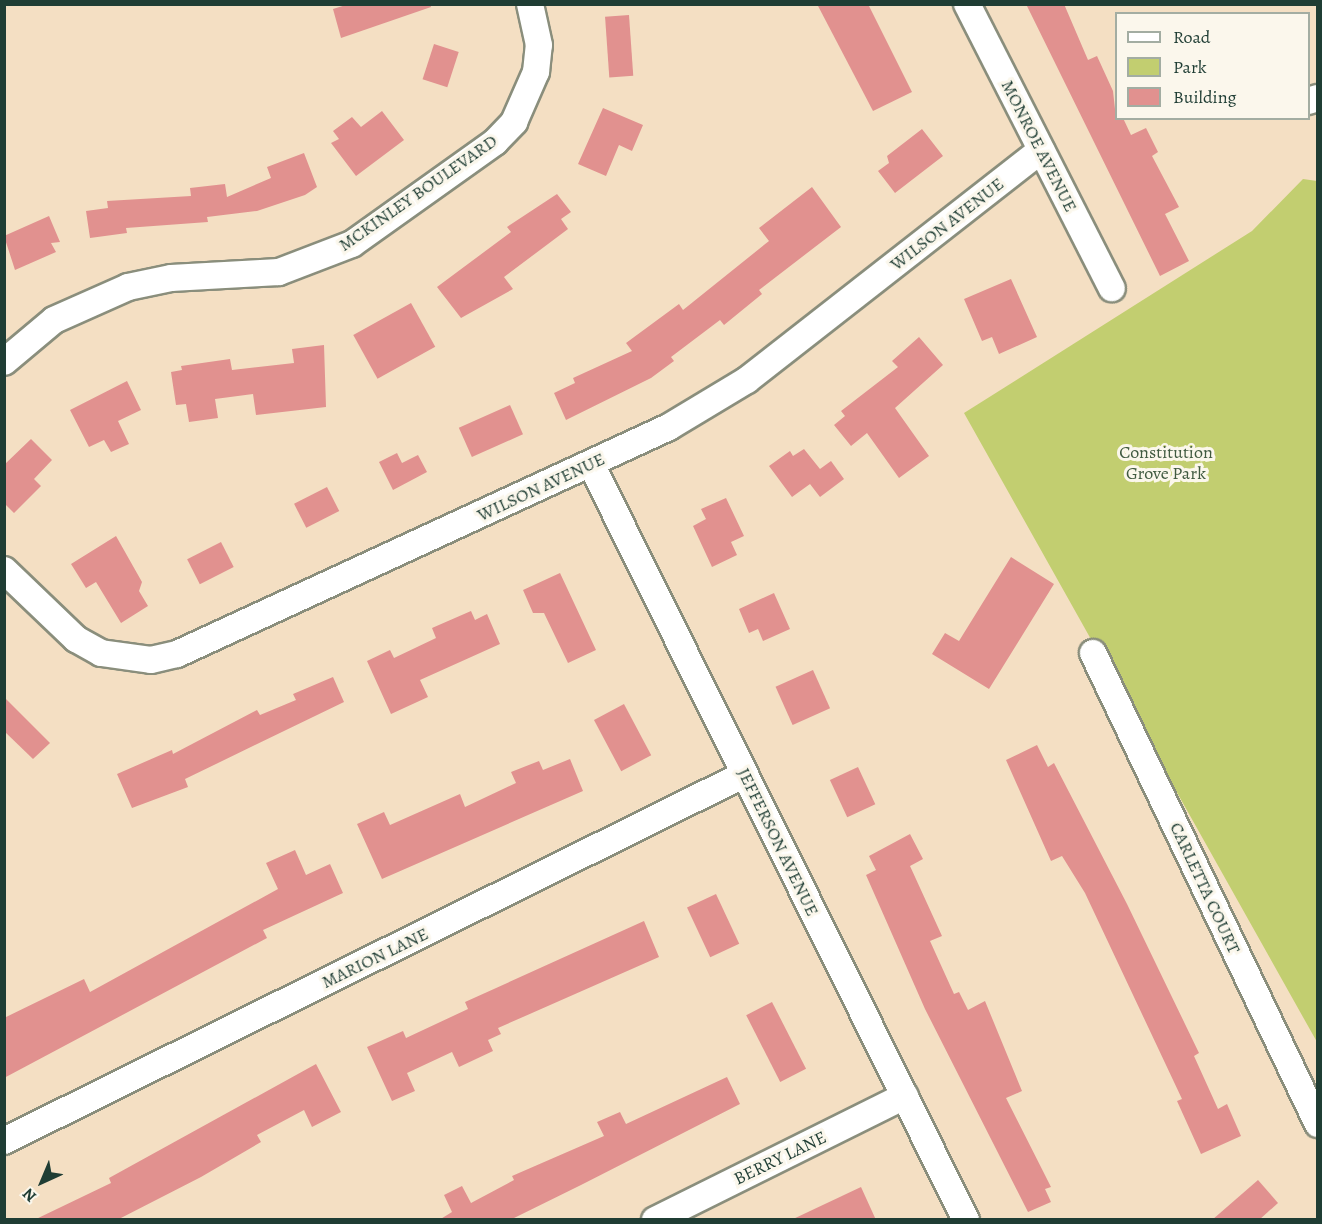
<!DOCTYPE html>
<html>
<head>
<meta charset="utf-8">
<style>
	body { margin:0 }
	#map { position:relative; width:1322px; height:1224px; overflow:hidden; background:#f4dfc3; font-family:Alegreya,serif }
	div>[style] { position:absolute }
	.green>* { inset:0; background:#c2ce70 }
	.building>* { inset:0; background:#e1918f; transform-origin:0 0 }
	.roads { filter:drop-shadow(2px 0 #8a8e7c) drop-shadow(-2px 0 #8a8e7c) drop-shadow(0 2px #8a8e7c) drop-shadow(0 -2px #8a8e7c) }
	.minor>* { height:26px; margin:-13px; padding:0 13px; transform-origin:13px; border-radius:13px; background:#fff }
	span { translate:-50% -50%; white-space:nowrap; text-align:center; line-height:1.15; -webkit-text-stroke:6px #fbf7ec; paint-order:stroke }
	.street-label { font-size:18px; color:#1f3d34 }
	.park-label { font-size:18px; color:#405a40 }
	.frame { position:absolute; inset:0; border:6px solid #1f3d34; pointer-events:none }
	.legend { position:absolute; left:1115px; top:12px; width:195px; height:108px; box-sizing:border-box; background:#fbf7ec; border:2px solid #a3ada2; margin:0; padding:8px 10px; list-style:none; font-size:18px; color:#1f3d34 }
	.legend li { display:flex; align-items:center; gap:12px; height:30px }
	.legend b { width:30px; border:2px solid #a3ada2 }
	.north { position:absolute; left:12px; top:1152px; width:60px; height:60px; -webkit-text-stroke:4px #fbf7ec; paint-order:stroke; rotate:224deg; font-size:16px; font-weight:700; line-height:24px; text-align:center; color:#1f3d34 }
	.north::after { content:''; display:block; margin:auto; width:21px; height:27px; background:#1f3d34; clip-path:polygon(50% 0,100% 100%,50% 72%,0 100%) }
</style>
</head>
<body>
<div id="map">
	<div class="green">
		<div style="clip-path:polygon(1303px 179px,1317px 181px,1317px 1042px,964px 413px,1252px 231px)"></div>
	</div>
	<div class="building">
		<div style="clip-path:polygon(349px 4px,430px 4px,431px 7px,341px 38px,333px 9px)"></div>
		<div style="clip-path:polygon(817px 4px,868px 4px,912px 92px,873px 111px)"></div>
		<div style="clip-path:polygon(1026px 4px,1064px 4px,1088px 60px,1097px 56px,1113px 91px,1116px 118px,1123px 118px,1131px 135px,1146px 128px,1158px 152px,1152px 156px,1179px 207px,1165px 214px,1189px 261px,1160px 276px)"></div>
		<div style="left:629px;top:15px;width:61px;height:24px;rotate:86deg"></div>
		<div style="left:434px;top:44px;width:26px;height:37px;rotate:18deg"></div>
		<div style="clip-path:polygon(603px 108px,643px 125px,632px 151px,619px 145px,606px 176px,578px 164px)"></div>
		<div style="clip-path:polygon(382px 111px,404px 140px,356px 176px,331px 143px,339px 139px,333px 131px,352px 117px,361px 127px)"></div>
		<div style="clip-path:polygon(922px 129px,943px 156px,895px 193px,878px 171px,889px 163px,887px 156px)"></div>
		<div style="clip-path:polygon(304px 153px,317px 187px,305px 195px,257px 211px,207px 217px,208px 222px,126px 228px,127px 233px,90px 238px,86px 211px,108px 208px,107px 201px,191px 196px,190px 188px,225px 184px,227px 197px,271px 178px,267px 167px)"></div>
		<div style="clip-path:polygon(812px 187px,841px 227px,759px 290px,762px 294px,724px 325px,720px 320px,671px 357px,674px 361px,651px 378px,566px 420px,554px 393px,575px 383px,573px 378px,632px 351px,626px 343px,679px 304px,683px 310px,769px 241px,759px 228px)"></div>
		<div style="clip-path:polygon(557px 194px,571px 212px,561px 219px,568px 229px,504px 277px,513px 289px,461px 318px,437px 287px,511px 232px,507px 227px)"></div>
		<div style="clip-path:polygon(49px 216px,60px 242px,51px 243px,56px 252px,15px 270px,4px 236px)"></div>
		<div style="clip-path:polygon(1011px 279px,1037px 337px,999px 354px,992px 337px,982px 341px,964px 299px)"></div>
		<div style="left:411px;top:303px;width:50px;height:66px;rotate:61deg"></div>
		<div style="clip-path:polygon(919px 337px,943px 365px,895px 408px,929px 456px,899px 478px,867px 433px,851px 446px,834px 425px,845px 416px,841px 411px,898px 367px,892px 361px)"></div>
		<div style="clip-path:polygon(324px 345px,326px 407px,256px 415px,253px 394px,215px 399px,218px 418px,189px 422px,186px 404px,176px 405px,171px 372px,182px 370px,181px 366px,230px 359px,232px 370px,294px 363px,292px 349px)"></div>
		<div style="clip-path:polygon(127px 381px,141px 410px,118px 421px,129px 444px,111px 452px,104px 440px,89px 447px,70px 410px)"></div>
		<div style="left:510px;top:405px;width:32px;height:56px;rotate:66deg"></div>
		<div style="clip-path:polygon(31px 439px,52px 460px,34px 479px,41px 486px,14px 513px,4px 503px,4px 465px)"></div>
		<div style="clip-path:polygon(804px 449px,820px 469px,831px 461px,844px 479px,820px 497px,810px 484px,792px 497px,769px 466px,790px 451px,793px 456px)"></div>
		<div style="clip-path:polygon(397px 453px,402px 463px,418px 455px,427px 472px,393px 490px,379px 462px)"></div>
		<div style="left:327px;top:487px;width:27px;height:37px;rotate:63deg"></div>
		<div style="clip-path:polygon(726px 498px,744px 536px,731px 542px,737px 555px,712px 567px,693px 526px,706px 519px,701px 509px)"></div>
		<div style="clip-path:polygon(116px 536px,142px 582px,139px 591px,148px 606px,121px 623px,96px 582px,86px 588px,71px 564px)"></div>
		<div style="left:221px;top:542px;width:28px;height:38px;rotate:63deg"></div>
		<div style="clip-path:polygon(1011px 557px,1054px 584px,989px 689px,932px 654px,945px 633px,959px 641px)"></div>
		<div style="clip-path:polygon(560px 573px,596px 650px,568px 663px,544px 613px,533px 613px,523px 590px)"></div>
		<div style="clip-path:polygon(774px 593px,790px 629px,763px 641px,758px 629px,749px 633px,739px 609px)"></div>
		<div style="clip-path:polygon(471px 611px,475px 620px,487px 614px,500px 644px,420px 680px,428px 697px,391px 714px,367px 661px,390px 650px,394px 658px,436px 638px,432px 628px)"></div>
		<div style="left:813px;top:670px;width:42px;height:41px;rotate:66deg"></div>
		<div style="clip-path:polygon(333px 677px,344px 702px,185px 779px,188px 787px,132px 808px,117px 774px,172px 750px,173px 754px,257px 710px,260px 715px,296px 700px,293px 694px)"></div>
		<div style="clip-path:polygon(4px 697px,50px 743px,33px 759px,4px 731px)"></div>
		<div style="left:624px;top:704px;width:58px;height:34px;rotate:62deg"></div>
		<div style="clip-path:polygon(1037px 745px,1048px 767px,1054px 763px,1127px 904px,1199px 1053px,1194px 1056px,1218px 1109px,1227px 1104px,1241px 1136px,1201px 1154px,1177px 1101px,1182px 1099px,1085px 893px,1062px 856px,1051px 861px,1006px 760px)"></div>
		<div style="clip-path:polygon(570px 759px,583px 791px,382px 879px,357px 824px,384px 812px,390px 825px,460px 794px,465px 807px,516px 783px,511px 772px,539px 761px,543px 770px)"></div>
		<div style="left:858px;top:767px;width:41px;height:31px;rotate:65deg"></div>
		<div style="clip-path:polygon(910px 834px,923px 859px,910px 866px,942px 936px,930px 941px,954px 994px,959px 992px,968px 1010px,985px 1001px,1022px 1091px,1006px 1098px,1051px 1187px,1045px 1189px,1051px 1202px,1028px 1212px,925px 1009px,866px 875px,876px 870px,869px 856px)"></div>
		<div style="clip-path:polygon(295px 850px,306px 875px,330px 864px,343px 893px,263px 930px,267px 938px,4px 1078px,4px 1018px,84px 979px,90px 992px,278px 889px,266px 863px)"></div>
		<div style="left:716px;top:894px;width:55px;height:32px;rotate:65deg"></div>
		<div style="clip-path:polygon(644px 921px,659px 957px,498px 1028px,501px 1034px,488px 1040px,493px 1051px,459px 1067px,452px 1052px,407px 1073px,415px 1091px,392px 1101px,367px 1047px,403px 1031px,406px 1038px,468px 1009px,465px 1002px)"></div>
		<div style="left:772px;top:1002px;width:75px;height:29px;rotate:63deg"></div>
		<div style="clip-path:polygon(316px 1064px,341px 1112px,312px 1127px,304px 1110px,257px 1135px,261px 1142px,201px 1177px,117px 1220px,34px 1220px,111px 1183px,109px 1178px)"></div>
		<div style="clip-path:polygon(727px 1077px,740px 1104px,581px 1185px,510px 1220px,439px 1220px,452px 1212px,444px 1195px,462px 1186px,471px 1203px,514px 1180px,512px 1176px,604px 1136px,597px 1122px,620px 1112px,626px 1124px)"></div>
		<div style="clip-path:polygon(1258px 1180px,1278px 1203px,1259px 1220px,1212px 1220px)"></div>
		<div style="clip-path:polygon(861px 1187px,876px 1220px,791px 1220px)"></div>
	</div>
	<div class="roads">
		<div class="minor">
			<div style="left:967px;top:4px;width:319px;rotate:63deg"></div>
			<div style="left:1308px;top:101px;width:10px;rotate:-17deg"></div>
			<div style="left:4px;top:362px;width:65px;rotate:-40deg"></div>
			<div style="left:54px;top:320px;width:81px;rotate:-24deg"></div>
			<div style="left:128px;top:287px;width:44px;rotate:-11.8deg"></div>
			<div style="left:171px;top:278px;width:108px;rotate:-3.2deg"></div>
			<div style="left:279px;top:272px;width:78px;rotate:-21deg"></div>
			<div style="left:352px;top:244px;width:176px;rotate:-35.5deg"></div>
			<div style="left:495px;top:142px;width:28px;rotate:-46deg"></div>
			<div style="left:514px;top:122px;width:55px;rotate:-66.3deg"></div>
			<div style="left:536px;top:72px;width:27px;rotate:-84deg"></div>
			<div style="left:539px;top:45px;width:42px;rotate:-102.4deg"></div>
			<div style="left:591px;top:464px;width:844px;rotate:63.62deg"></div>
			<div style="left:4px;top:570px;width:100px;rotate:43.8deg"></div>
			<div style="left:76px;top:639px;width:29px;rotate:29deg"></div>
			<div style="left:101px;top:653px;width:50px;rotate:8deg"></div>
			<div style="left:151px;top:660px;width:27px;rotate:-13deg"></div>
			<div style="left:177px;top:654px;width:542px;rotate:-24.77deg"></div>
			<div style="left:669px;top:427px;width:91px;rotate:-31.1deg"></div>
			<div style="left:747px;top:380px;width:373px;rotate:-38deg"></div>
			<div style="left:1093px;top:653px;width:522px;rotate:64.47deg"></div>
			<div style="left:4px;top:1141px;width:827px;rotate:-26.35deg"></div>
			<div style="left:655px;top:1220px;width:279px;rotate:-26.4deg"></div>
		</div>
	</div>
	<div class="street-label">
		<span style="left:1039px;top:146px;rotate:63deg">MONROE AVENUE</span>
		<span style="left:418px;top:193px;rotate:-35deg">MCKINLEY BOULEVARD</span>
		<span style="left:947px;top:224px;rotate:-38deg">WILSON AVENUE</span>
		<span style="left:541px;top:487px;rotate:-25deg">WILSON AVENUE</span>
		<span style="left:778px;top:842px;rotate:64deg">JEFFERSON AVENUE</span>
		<span style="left:1205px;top:888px;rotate:65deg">CARLETTA COURT</span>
		<span style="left:375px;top:958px;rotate:-26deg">MARION LANE</span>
		<span style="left:780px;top:1158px;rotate:-26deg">BERRY LANE</span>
	</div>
	<div class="park-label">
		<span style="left:1166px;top:463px">Constitution<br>Grove Park</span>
	</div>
	<div class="frame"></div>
	<ul class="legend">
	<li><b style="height:8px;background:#fff"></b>Road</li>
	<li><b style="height:16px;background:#c2ce70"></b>Park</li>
	<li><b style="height:16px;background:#e1918f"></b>Building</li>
	</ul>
	<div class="north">N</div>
</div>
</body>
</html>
